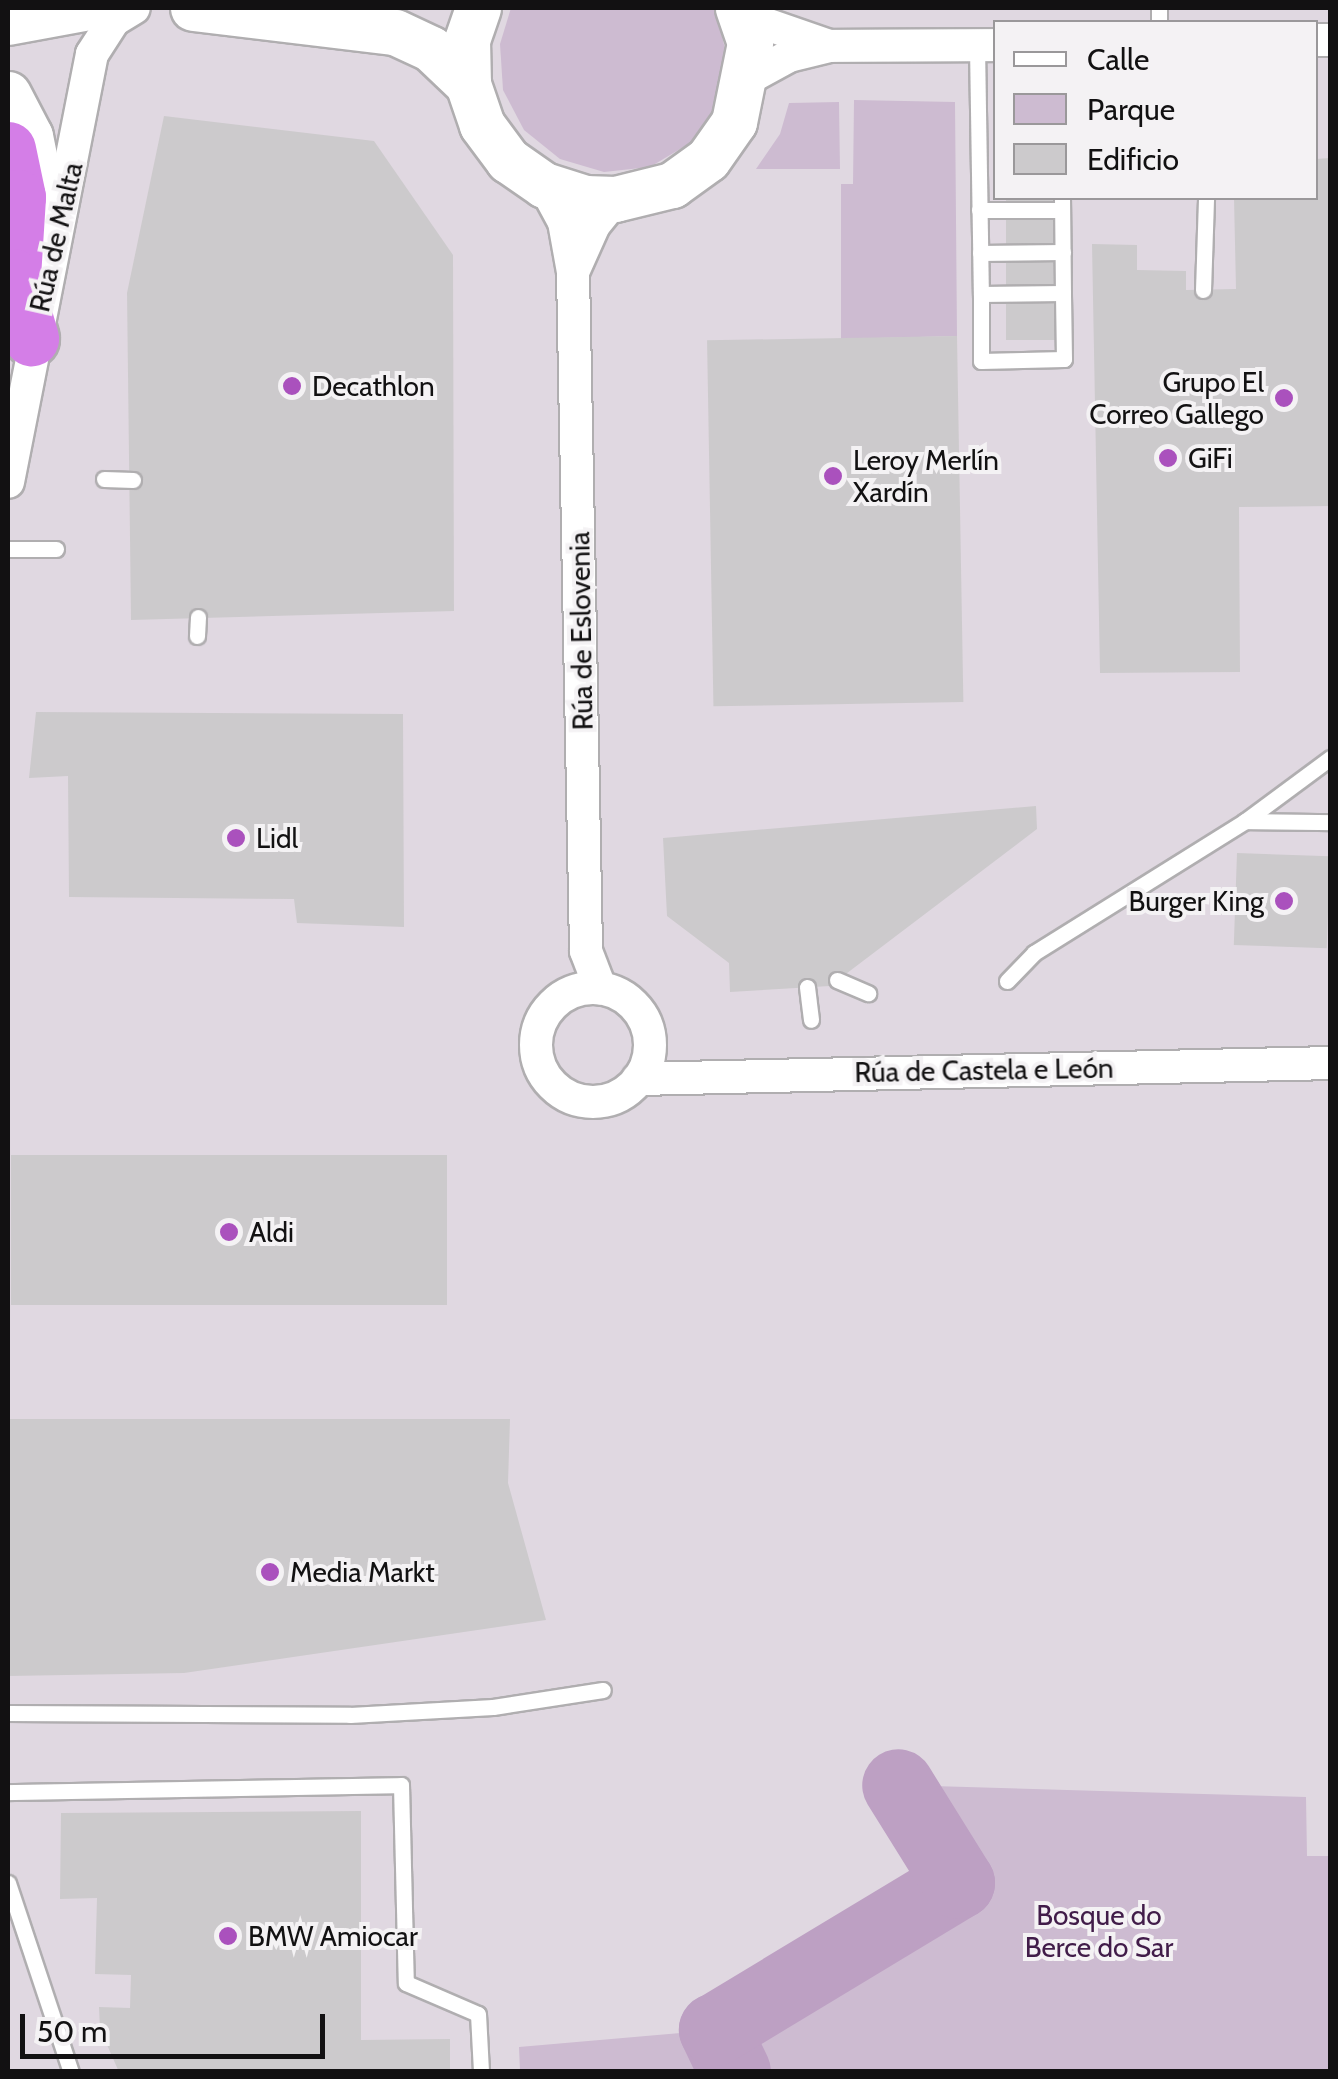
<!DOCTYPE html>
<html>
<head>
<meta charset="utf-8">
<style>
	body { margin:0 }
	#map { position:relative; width:1338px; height:2079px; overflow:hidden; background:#e7e4e7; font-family:Cabin,sans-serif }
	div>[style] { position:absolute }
	.built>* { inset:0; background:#e0d8e1 }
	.green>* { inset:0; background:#cdbbd1 }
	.river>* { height:72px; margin:-36px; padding:0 36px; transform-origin:36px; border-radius:36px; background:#bda0c3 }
	.building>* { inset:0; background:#cccacc; transform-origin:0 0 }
	.roads { filter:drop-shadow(2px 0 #b0aeb0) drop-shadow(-2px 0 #b0aeb0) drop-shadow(0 2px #b0aeb0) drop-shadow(0 -2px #b0aeb0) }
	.lane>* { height:15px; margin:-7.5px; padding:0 7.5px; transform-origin:7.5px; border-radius:7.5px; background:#fff }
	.street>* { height:32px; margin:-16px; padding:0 16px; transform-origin:16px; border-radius:16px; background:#fff }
	.street>.ring { margin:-16px; padding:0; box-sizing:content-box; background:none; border:32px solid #fff; border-radius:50% }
	.secondary>* { height:45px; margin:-22.5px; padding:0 22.5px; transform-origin:22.5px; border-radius:22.5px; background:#fff }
	.highway>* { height:55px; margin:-27.5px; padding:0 27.5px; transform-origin:27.5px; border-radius:27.5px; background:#d47ee7 }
	.dots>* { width:28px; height:28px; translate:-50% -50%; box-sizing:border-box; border:5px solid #f4f2f4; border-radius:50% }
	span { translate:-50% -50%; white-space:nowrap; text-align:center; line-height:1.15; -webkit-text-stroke:8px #f4f2f4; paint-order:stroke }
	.street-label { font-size:28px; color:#121112 }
	.poi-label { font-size:28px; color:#121112 }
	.right { translate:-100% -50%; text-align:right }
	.left { translate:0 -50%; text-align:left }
	.park-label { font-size:28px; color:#411c49 }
	.frame { position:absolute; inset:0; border:10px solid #121112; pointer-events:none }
	.legend { position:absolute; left:993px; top:20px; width:325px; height:180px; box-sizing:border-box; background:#f4f2f4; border:2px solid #9a989a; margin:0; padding:12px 18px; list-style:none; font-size:30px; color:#121112 }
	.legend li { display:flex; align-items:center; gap:20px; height:50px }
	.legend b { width:50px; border:2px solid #9a989a }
	.scale { position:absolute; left:20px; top:2014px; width:305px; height:45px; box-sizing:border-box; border:5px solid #121112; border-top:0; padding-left:12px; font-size:30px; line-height:35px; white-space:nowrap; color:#121112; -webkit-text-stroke:8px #f4f2f4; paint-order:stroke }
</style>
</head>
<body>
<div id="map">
	<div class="built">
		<div style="clip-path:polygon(evenodd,8px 8px,1330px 8px,1330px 2071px,8px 2072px,8px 8px,996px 22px,1316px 22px,1316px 198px,996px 198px,996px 22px)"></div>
	</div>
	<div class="green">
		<div style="clip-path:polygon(511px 8px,715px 8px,728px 61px,717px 107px,690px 143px,650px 167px,604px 172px,560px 159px,524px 130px,503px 90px,500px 44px)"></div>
		<div style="clip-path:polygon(854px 100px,955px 102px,957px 336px,841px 339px,841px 184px,853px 184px)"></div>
		<div style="clip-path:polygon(839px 102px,840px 169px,756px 169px,780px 134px,789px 103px)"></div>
		<div style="clip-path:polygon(898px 1785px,1306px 1797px,1307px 1856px,1330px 1856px,1330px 2071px,520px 2071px,519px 2047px,715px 2030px,958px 1883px)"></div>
	</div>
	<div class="river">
		<div style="left:735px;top:2072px;width:47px;rotate:-115.5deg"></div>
		<div style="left:715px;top:2030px;width:285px;rotate:-31.1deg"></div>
		<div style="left:959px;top:1883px;width:115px;rotate:-121.9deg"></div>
	</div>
	<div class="building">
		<div style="clip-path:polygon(164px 116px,374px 141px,453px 255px,454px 611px,131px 620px,127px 293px)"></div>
		<div style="clip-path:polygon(1330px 158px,1330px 506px,1239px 507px,1240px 672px,1100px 673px,1092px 244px,1137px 245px,1137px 270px,1186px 271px,1186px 290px,1236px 289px,1234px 198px,1316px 198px,1316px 159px)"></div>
		<div style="left:1006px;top:198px;width:60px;height:142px"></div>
		<div style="left:957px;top:336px;width:366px;height:250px;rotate:89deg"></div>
		<div style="clip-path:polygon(36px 712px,403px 714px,404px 927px,297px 923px,294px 899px,69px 897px,68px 776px,29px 778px)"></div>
		<div style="clip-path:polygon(1036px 806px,1037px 829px,830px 986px,730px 992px,729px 963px,667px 916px,663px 838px)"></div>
		<div style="left:1237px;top:853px;width:93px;height:92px;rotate:2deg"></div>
		<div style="left:11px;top:1155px;width:436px;height:150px"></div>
		<div style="clip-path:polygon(8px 1419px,510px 1419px,508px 1483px,546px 1620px,184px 1673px,8px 1676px)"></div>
		<div style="clip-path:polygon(361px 1811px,361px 2040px,450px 2039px,450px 2072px,119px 2072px,100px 2029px,99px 2007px,130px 2008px,131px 1975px,95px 1974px,97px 1898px,60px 1899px,61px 1813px)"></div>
	</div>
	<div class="roads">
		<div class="lane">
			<div style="left:1159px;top:22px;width:14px;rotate:-90deg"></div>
			<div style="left:977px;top:46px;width:248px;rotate:89.1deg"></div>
			<div style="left:981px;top:294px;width:82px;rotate:-0.7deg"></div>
			<div style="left:1063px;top:293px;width:95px;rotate:-90.6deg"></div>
			<div style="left:979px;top:210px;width:83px"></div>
			<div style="left:980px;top:253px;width:83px;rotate:-0.7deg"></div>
			<div style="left:1203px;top:290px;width:92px;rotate:-88.1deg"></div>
			<div style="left:981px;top:294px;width:67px;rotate:90deg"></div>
			<div style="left:981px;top:361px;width:83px;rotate:-1.4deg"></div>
			<div style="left:1064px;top:359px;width:66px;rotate:-90.9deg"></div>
			<div style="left:104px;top:479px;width:29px;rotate:2deg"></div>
			<div style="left:8px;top:549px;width:48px"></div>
			<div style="left:197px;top:636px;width:19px;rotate:-87deg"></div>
			<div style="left:1245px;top:821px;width:106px;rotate:-36.5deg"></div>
			<div style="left:837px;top:980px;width:34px;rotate:23deg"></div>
			<div style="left:1007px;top:981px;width:39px;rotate:-46deg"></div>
			<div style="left:1034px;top:953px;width:249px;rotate:-32deg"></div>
			<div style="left:1245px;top:821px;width:85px;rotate:0.7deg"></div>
			<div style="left:807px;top:987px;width:33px;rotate:83deg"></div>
			<div style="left:8px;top:1713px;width:342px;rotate:0.3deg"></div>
			<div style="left:350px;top:1715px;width:143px;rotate:-3.2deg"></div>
			<div style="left:493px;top:1707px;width:111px;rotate:-8.8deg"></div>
			<div style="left:8px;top:1792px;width:393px;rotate:-1deg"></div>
			<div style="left:401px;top:1785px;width:198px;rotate:88.6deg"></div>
			<div style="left:406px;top:1983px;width:78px;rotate:23.3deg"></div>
			<div style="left:478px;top:2014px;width:58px;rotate:87deg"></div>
			<div style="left:8px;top:1883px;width:199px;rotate:71.6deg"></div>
		</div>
		<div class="street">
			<div style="left:740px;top:15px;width:91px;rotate:19.2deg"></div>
			<div style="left:1316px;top:40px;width:14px"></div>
			<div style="left:747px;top:79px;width:48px;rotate:-28.7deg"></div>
			<div style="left:789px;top:56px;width:42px;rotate:-13.7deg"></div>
			<div style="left:830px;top:46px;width:166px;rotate:-0.3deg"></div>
			<div style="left:544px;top:185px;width:42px;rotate:61.6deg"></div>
			<div style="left:564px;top:222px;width:51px;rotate:79.8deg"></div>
			<div style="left:573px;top:272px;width:679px;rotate:88.9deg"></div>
			<div style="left:586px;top:951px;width:40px;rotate:69deg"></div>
			<div style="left:573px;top:272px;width:51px;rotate:-65.9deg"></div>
			<div style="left:594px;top:225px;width:33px;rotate:-51deg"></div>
			<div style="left:8px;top:482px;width:436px;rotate:-78.9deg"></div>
			<div style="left:92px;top:54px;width:40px;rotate:-57.1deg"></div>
			<div style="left:114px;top:20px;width:23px;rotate:-31deg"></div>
			<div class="ring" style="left:536px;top:988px;width:82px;height:82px"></div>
			<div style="left:638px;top:1079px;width:692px;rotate:-1.32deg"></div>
		</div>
		<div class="secondary">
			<div style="left:193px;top:8px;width:203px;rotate:6.8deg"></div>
			<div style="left:395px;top:32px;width:40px;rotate:25deg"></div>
			<div style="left:431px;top:49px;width:51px;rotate:43.4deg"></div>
			<div style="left:478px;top:8px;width:34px;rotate:109deg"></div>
			<div style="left:467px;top:40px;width:44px;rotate:88.7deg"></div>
			<div style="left:468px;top:84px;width:43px;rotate:71.1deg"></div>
			<div style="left:482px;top:125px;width:44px;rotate:53.4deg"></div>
			<div style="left:508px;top:160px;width:44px;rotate:34.8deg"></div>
			<div style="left:544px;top:185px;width:43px;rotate:17.6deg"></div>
			<div style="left:585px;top:198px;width:30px;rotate:2deg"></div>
			<div style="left:615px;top:199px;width:59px;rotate:-13.8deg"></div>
			<div style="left:672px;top:185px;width:44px;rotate:-35.8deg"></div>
			<div style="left:708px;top:159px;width:45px;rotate:-54.9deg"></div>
			<div style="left:734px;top:122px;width:81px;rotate:-78.6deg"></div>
			<div style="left:750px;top:43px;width:37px;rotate:-109deg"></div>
			<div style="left:8px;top:22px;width:76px;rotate:-10.6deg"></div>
			<div style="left:8px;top:94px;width:47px;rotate:62.4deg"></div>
			<div style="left:30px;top:136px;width:55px;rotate:78.5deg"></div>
		</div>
		<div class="highway">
			<div style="left:8px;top:149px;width:49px;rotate:78.2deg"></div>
			<div style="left:18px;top:197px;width:79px;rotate:93.6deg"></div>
			<div style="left:13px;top:276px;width:65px;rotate:73.8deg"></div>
		</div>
	</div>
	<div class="dots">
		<div style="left:292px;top:386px;background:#aa51bd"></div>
		<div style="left:1284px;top:398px;background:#aa51bd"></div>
		<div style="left:1168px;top:458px;background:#aa51bd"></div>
		<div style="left:833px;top:476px;background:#aa51bd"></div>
		<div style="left:236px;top:838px;background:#aa51bd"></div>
		<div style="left:1284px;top:901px;background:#aa51bd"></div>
		<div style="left:229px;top:1232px;background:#aa51bd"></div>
		<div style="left:270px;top:1572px;background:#aa51bd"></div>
		<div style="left:228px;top:1936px;background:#aa51bd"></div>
	</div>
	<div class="street-label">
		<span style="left:56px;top:237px;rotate:-77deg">Rúa de Malta</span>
		<span style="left:581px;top:631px;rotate:-91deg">Rúa de Eslovenia</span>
		<span style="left:984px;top:1070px;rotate:-1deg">Rúa de Castela e León</span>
	</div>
	<div class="poi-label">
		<span class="right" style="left:1264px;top:398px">Grupo El<br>Correo Gallego</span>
		<span class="left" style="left:312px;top:386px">Decathlon</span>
		<span class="left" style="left:1188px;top:458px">GiFi</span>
		<span class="left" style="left:853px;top:476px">Leroy Merlín<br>Xardín</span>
		<span class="left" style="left:256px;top:838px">Lidl</span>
		<span class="right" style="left:1264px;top:901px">Burger King</span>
		<span class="left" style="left:249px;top:1232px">Aldi</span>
		<span class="left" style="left:290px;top:1572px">Media Markt</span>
		<span class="left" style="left:248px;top:1936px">BMW Amiocar</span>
	</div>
	<div class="park-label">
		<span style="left:1099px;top:1931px">Bosque do<br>Berce do Sar</span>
	</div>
	<div class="frame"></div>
	<ul class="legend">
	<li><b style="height:12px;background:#fff"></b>Calle</li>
	<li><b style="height:28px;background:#cdbbd1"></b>Parque</li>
	<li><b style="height:28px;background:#cccacc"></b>Edificio</li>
	</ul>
	<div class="scale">50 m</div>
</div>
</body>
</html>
